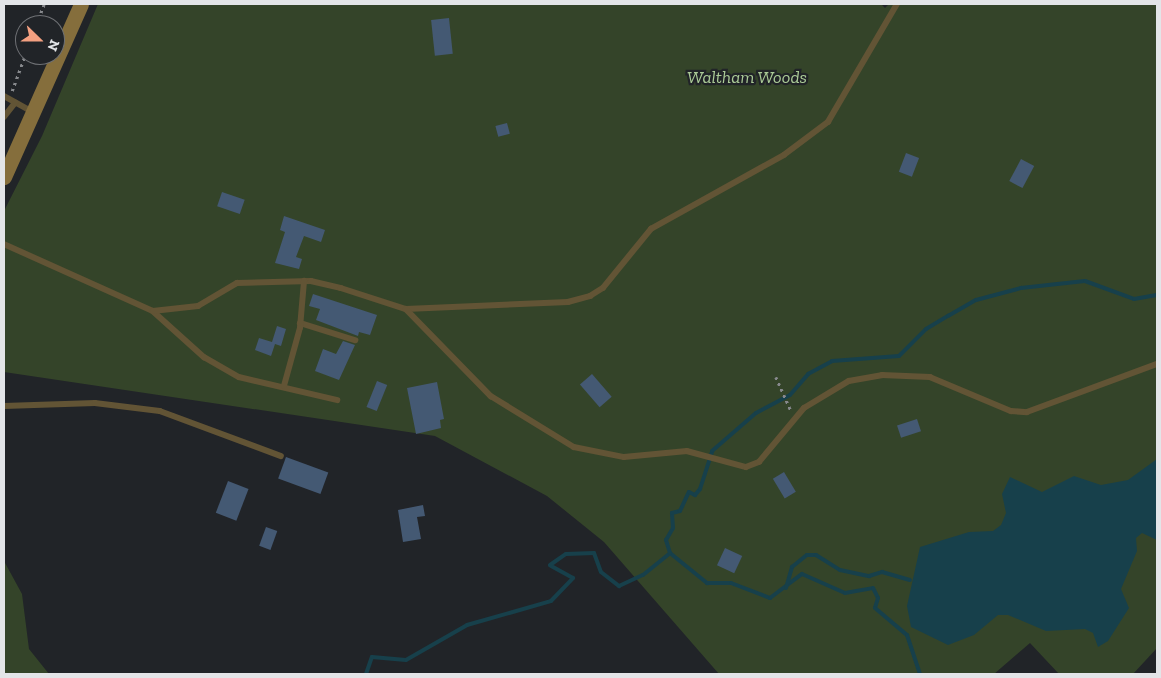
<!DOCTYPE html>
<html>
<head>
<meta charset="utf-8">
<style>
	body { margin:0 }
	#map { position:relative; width:1161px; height:678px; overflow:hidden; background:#212428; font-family:"Zilla Slab",serif }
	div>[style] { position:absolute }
	.green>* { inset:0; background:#344429 }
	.water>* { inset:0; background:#17404b }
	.stream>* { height:4px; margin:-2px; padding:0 2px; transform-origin:2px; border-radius:2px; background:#17404b }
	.building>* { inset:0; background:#445973; transform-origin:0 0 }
	.path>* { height:2.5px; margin-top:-1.25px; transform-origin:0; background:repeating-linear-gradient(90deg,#87898d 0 2.5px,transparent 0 6.5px) }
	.lane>* { height:5.5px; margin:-2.75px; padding:0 2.75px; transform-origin:2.75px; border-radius:2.75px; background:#625435 }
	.secondary>* { height:15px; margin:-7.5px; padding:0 7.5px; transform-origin:7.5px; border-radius:7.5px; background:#856e3c }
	span { translate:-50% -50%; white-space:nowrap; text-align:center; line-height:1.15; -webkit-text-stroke:4.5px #212428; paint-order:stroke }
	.park-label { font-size:18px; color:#abcb97; font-style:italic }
	.frame { position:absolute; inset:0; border:5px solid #e3e5e8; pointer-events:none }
	.north { position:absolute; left:15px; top:15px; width:50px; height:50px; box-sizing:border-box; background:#212428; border:1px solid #6f7175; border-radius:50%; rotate:112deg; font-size:14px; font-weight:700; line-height:20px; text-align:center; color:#e3e5e8 }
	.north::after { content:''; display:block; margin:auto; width:18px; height:22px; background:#f3a081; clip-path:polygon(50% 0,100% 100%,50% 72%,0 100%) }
</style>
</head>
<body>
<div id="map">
	<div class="green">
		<div style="clip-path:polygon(98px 4px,881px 4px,885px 8px,889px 4px,1157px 4px,1157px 648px,1133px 674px,1059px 674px,1030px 643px,994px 674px,719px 674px,604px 542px,547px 496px,435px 436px,4px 372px,4px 211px,42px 136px)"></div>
		<div style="clip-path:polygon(4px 561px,22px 594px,29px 649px,49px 674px,4px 674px)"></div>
	</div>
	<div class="water">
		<div style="clip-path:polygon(1157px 459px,1157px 540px,1142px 533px,1136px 538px,1137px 551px,1121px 589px,1129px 608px,1108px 641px,1098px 647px,1093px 633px,1085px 629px,1046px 631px,1008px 615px,998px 615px,974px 635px,948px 645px,911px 627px,907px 606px,920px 547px,969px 532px,993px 531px,1001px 525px,1006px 513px,1002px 494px,1010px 477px,1042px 492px,1074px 476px,1101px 485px,1128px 480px)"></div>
	</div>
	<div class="stream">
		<div style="left:670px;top:553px;width:48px;rotate:39deg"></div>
		<div style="left:707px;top:583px;width:24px"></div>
		<div style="left:731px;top:583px;width:42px;rotate:21deg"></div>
		<div style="left:770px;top:598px;width:40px;rotate:-37deg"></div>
		<div style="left:802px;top:574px;width:47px;rotate:23.8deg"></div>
		<div style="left:845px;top:593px;width:28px;rotate:-10deg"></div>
		<div style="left:873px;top:588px;width:11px;rotate:63deg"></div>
		<div style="left:878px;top:598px;width:10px;rotate:107deg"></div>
		<div style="left:875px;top:608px;width:42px;rotate:40.2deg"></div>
		<div style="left:907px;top:635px;width:41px;rotate:71.6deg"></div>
		<div style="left:786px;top:588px;width:22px;rotate:-74deg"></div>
		<div style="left:792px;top:567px;width:19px;rotate:-39deg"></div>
		<div style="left:807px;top:555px;width:9px"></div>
		<div style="left:816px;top:555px;width:28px;rotate:32deg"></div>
		<div style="left:840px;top:570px;width:30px;rotate:12deg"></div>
		<div style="left:869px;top:576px;width:14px;rotate:-17deg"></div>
		<div style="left:882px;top:572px;width:29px;rotate:16deg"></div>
		<div style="left:366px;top:674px;width:18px;rotate:-71deg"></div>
		<div style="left:372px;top:657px;width:34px;rotate:5deg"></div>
		<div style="left:406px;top:660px;width:70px;rotate:-29.8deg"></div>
		<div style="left:467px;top:625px;width:87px;rotate:-15.9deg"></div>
		<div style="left:551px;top:601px;width:32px;rotate:-46deg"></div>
		<div style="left:573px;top:578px;width:26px;rotate:-151deg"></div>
		<div style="left:550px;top:565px;width:19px;rotate:-35deg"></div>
		<div style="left:566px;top:554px;width:28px;rotate:-2deg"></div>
		<div style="left:594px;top:553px;width:20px;rotate:70deg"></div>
		<div style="left:601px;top:572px;width:23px;rotate:38deg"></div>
		<div style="left:619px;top:586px;width:26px;rotate:-25deg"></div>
		<div style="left:643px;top:575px;width:35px;rotate:-39deg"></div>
		<div style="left:670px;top:553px;width:14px;rotate:-107deg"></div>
		<div style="left:666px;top:540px;width:14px;rotate:-60deg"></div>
		<div style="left:673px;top:528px;width:15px;rotate:-94deg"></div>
		<div style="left:672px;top:513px;width:8px;rotate:-14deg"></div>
		<div style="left:680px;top:511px;width:21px;rotate:-65deg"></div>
		<div style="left:689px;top:492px;width:7px;rotate:27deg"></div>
		<div style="left:695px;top:495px;width:8px;rotate:-50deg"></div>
		<div style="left:700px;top:489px;width:40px;rotate:-72deg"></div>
		<div style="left:712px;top:451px;width:58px;rotate:-40.8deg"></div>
		<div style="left:756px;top:413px;width:38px;rotate:-28deg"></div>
		<div style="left:790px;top:395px;width:28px;rotate:-49deg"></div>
		<div style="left:808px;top:374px;width:27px;rotate:-28deg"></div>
		<div style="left:832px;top:361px;width:67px;rotate:-4.3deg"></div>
		<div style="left:899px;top:356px;width:38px;rotate:-45deg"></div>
		<div style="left:926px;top:329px;width:26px;rotate:-31deg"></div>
		<div style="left:948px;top:316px;width:32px;rotate:-30deg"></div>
		<div style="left:976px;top:300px;width:47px;rotate:-14.9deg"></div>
		<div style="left:1021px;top:288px;width:64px;rotate:-6.2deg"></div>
		<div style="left:1085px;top:281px;width:52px;rotate:20.2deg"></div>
		<div style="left:1134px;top:299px;width:23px;rotate:-10deg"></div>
	</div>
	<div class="building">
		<div style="left:449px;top:18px;width:36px;height:18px;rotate:84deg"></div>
		<div style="left:507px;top:123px;width:11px;height:12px;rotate:75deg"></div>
		<div style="left:906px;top:153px;width:14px;height:20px;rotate:21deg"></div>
		<div style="left:1021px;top:159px;width:15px;height:25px;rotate:28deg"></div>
		<div style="left:222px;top:192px;width:24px;height:15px;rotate:19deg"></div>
		<div style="clip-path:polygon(284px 216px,325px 230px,321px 242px,304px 236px,296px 257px,302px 259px,299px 269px,275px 263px,285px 232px,280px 230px)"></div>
		<div style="clip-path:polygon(313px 294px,377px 315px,370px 335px,359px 332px,358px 336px,316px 320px,320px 309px,309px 306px)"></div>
		<div style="clip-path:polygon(277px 326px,286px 329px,281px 346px,275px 344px,271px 356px,255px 350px,259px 338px,272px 342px)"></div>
		<div style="clip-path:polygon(343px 341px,355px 345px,339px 380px,315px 371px,323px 349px,336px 354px)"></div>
		<div style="left:592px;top:374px;width:30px;height:16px;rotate:49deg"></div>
		<div style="left:377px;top:381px;width:11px;height:28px;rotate:22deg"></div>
		<div style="clip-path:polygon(437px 382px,444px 419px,440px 420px,441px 428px,416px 434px,407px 388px)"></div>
		<div style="left:917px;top:419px;width:13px;height:21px;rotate:72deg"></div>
		<div style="left:286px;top:457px;width:45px;height:23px;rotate:20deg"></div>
		<div style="left:784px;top:472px;width:23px;height:13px;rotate:59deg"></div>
		<div style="left:228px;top:481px;width:22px;height:34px;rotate:21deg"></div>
		<div style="clip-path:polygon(423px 505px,425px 516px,417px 517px,421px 539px,403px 542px,398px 510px)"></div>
		<div style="left:266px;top:527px;width:12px;height:20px;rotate:20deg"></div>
		<div style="left:725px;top:548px;width:19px;height:19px;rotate:25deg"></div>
	</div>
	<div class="path">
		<div style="left:36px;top:25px;width:22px;rotate:-69deg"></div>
		<div style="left:12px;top:91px;width:38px;rotate:-70deg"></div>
		<div style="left:776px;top:377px;width:37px;rotate:66deg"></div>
	</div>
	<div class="lane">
		<div style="left:4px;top:96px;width:31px;rotate:29deg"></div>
		<div style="left:4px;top:117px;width:18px;rotate:-52deg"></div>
		<div style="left:4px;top:244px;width:163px;rotate:24.2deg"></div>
		<div style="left:153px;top:311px;width:69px;rotate:42deg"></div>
		<div style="left:204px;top:357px;width:40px;rotate:29.7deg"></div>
		<div style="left:239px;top:377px;width:101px;rotate:13.2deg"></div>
		<div style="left:406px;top:309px;width:162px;rotate:-2.5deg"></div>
		<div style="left:568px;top:302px;width:23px;rotate:-15deg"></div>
		<div style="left:590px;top:296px;width:15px;rotate:-32deg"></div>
		<div style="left:603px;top:288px;width:76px;rotate:-50.9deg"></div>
		<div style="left:651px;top:229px;width:152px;rotate:-29.1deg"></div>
		<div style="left:784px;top:155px;width:55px;rotate:-36.9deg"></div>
		<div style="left:828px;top:122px;width:137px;rotate:-59.7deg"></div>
		<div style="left:153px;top:311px;width:45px;rotate:-6.3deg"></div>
		<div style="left:198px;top:306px;width:45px;rotate:-30.5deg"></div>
		<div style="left:237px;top:283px;width:74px;rotate:-1.5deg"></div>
		<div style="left:311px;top:281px;width:31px;rotate:13deg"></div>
		<div style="left:341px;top:288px;width:68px;rotate:17.9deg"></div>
		<div style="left:406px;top:309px;width:122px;rotate:45.7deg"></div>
		<div style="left:491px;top:396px;width:97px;rotate:31.6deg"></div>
		<div style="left:574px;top:447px;width:51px;rotate:11.3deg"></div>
		<div style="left:624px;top:457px;width:63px;rotate:-5.4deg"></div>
		<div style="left:687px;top:451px;width:61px;rotate:15.2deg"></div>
		<div style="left:746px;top:467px;width:14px;rotate:-21deg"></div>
		<div style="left:759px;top:462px;width:70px;rotate:-50.2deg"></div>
		<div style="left:804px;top:408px;width:52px;rotate:-31deg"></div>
		<div style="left:849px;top:381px;width:34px;rotate:-10deg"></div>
		<div style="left:882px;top:375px;width:48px;rotate:2.4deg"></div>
		<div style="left:930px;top:377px;width:88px;rotate:22.8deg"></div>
		<div style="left:1011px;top:411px;width:16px;rotate:4deg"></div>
		<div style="left:1027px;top:412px;width:139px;rotate:-20.3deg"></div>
		<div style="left:300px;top:323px;width:58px;rotate:17.2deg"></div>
		<div style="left:284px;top:386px;width:60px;rotate:-74.6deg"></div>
		<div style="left:300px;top:328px;width:47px;rotate:-85.1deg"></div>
		<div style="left:4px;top:406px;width:91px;rotate:-1.9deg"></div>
		<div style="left:95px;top:403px;width:65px;rotate:7deg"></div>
		<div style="left:160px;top:411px;width:129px;rotate:20.4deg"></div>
	</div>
	<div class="secondary">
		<div style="left:4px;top:177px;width:189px;rotate:-66deg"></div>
	</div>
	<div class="park-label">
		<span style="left:747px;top:77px">Waltham Woods</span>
	</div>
	<div class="frame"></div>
	<div class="north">N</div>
</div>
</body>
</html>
